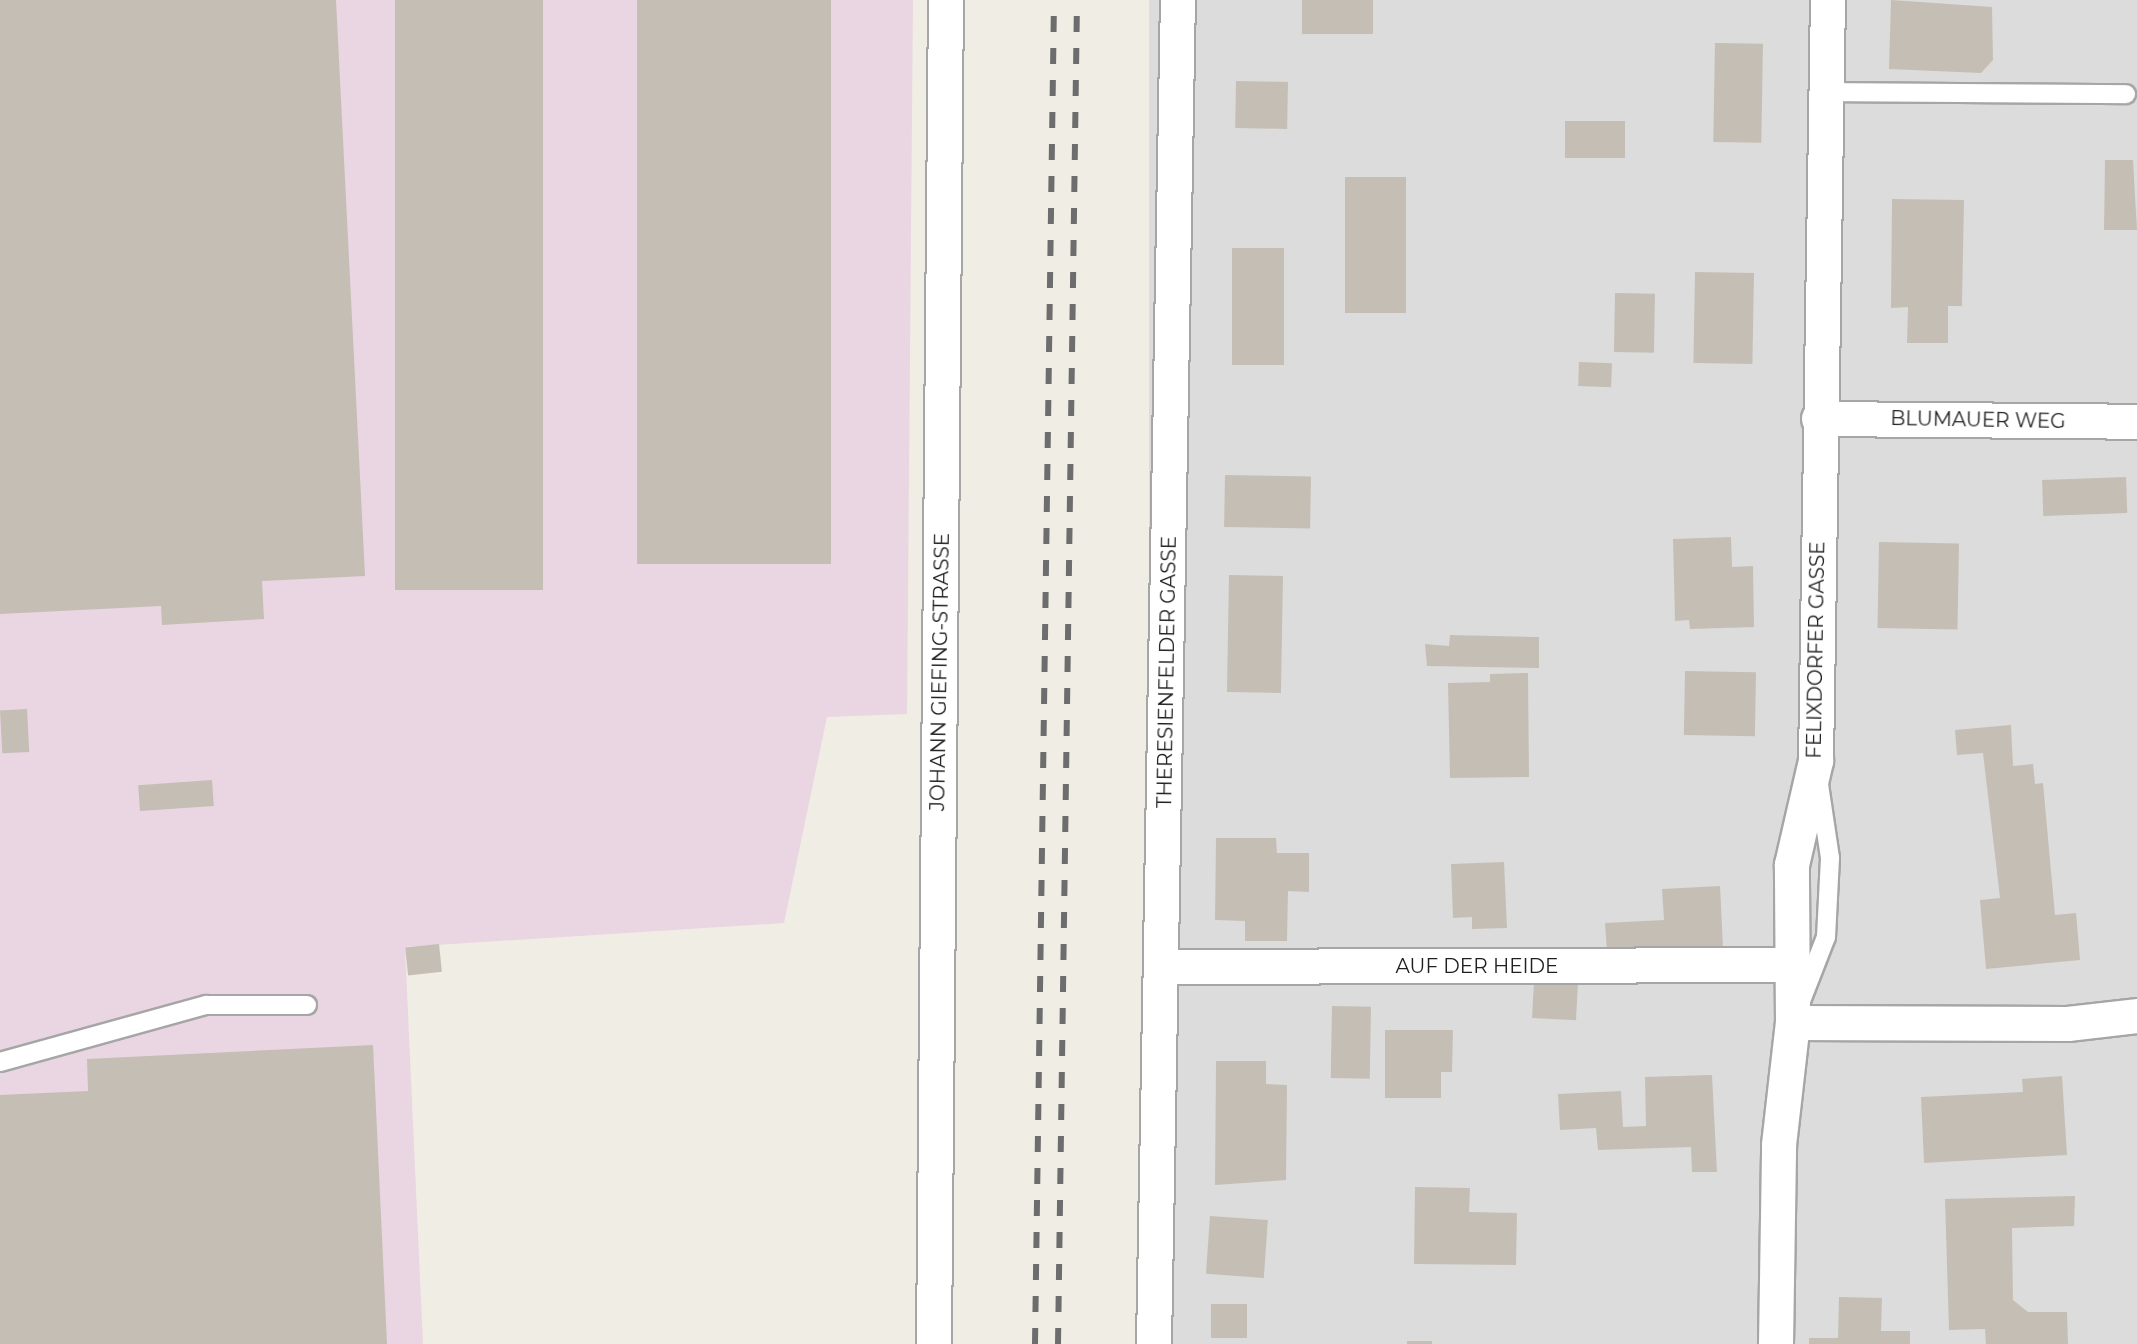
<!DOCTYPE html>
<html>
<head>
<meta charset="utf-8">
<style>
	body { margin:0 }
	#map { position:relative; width:2137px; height:1344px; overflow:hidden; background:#f0eee4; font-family:Montserrat,sans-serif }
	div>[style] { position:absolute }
	.residential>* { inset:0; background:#dddcdc; transform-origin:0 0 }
	.industrial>* { inset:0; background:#e9d6e2 }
	.building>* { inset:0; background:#c5beb4; transform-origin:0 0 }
	.roads { filter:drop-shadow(2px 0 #a6a6a6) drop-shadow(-2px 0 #a6a6a6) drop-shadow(0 2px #a6a6a6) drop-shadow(0 -2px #a6a6a6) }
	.lane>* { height:18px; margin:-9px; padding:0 9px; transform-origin:9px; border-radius:9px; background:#fff }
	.street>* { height:34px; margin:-17px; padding:0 17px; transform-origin:17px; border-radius:17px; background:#fff }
	.rail>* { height:6px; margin-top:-3px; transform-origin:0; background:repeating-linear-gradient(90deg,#6d6d6d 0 16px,transparent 0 32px) }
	span { translate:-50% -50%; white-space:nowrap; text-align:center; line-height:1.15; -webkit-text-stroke:6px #fff; paint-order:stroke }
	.street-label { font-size:20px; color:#1f1f1f }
</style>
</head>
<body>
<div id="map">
	<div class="residential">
		<div style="left:1149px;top:0;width:988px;height:1344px"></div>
	</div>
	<div class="industrial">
		<div style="clip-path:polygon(0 0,913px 0,907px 714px,827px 717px,784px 923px,405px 947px,423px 1344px,0 1344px)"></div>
	</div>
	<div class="building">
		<div style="clip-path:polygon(0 0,336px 0,365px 576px,262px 581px,264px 619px,162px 625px,161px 606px,0 614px)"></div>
		<div style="left:395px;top:0;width:148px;height:590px"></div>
		<div style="left:637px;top:0;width:194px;height:564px"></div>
		<div style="left:1302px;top:0;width:71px;height:34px"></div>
		<div style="clip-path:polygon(1891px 0,1992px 7px,1993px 60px,1981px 73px,1889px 69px)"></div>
		<div style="left:1715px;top:43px;width:48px;height:99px;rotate:1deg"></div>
		<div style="left:1236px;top:81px;width:52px;height:47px;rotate:1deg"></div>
		<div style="left:1565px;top:121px;width:60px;height:37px"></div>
		<div style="clip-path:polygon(2105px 160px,2133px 160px,2137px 230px,2104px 230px)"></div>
		<div style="left:1345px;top:177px;width:61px;height:136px"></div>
		<div style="clip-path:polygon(1892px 199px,1964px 200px,1962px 306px,1948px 306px,1948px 343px,1907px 343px,1908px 307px,1891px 308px)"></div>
		<div style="left:1232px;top:248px;width:52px;height:117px"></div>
		<div style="left:1695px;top:272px;width:59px;height:91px;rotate:1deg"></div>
		<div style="left:1615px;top:293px;width:40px;height:59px;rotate:1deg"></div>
		<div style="left:1579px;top:362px;width:33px;height:24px;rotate:2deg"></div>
		<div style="left:1225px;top:475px;width:86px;height:52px;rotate:1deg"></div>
		<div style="left:2126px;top:477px;width:36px;height:84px;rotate:88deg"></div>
		<div style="clip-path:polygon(1731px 537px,1732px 567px,1753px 566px,1754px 627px,1690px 629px,1689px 620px,1675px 621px,1673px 539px)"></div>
		<div style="left:1879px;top:542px;width:80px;height:86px;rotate:1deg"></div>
		<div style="left:1229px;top:575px;width:54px;height:117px;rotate:1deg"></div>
		<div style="clip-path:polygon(1450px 635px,1539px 637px,1539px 668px,1427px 666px,1425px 644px,1449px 646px)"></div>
		<div style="left:1685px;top:671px;width:71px;height:64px;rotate:1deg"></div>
		<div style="clip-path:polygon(1528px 673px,1529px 777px,1450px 778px,1448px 683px,1490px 682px,1490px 674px)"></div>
		<div style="left:27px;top:709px;width:43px;height:27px;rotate:87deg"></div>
		<div style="clip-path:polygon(2011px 725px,2013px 766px,2033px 764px,2035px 784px,2043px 783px,2055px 915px,2076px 913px,2080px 960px,1986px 969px,1980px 900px,2000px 898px,1983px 753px,1957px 755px,1955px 730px)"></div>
		<div style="left:212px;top:780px;width:26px;height:74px;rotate:86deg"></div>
		<div style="clip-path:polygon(1216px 838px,1276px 838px,1277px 853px,1309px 853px,1309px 892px,1288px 891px,1287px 941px,1245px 941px,1245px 921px,1215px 920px)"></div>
		<div style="clip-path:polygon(1504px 862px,1507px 928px,1472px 929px,1472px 917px,1453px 918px,1451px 864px)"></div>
		<div style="clip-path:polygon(1720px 886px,1723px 947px,1607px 952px,1605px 923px,1664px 920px,1662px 889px)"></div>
		<div style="left:439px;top:944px;width:28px;height:34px;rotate:84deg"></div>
		<div style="left:1534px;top:981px;width:44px;height:37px;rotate:3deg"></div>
		<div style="left:1332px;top:1006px;width:39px;height:72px;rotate:1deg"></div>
		<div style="clip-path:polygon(1385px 1030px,1453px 1030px,1452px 1072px,1441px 1072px,1441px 1098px,1385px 1098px)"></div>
		<div style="clip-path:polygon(373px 1045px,387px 1344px,0 1344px,0 1095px,88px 1091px,87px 1059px)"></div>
		<div style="clip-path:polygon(1216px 1061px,1266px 1061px,1266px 1084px,1287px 1085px,1286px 1180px,1215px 1185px)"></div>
		<div style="clip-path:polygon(1712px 1075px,1717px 1172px,1692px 1172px,1691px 1147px,1598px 1150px,1596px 1128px,1560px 1130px,1558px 1094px,1621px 1091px,1623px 1127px,1646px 1126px,1645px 1077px)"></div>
		<div style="clip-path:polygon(2062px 1076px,2067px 1155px,1924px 1163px,1921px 1097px,2023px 1092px,2022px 1079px)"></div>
		<div style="clip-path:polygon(1415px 1187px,1470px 1188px,1469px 1212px,1517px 1213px,1516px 1265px,1414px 1264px)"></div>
		<div style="clip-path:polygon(2075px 1196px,2074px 1226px,2012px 1228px,2013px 1300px,2028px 1312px,2067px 1312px,2068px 1344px,1986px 1344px,1985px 1329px,1949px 1330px,1945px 1199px)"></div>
		<div style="left:1210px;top:1216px;width:58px;height:58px;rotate:4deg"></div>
		<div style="clip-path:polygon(1839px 1297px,1882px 1298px,1881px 1331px,1910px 1331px,1910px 1344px,1809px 1344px,1809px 1338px,1838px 1338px)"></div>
		<div style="left:1211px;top:1304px;width:36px;height:34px"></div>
		<div style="left:1407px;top:1341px;width:25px;height:3px"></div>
	</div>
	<div class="roads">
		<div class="lane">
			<div style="left:1826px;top:92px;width:300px;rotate:0.4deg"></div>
			<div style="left:1801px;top:1001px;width:69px;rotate:-68.7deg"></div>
			<div style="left:1826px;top:937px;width:79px;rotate:-87.1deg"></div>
			<div style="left:1830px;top:858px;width:75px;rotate:-98.5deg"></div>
			<div style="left:0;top:1062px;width:214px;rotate:-15.5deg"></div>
			<div style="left:206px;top:1005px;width:101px"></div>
		</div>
		<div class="street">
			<div style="left:1819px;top:419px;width:318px;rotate:0.5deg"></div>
			<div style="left:1162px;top:967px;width:630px;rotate:-0.18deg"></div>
			<div style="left:1793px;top:1023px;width:275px;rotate:0.2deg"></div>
			<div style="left:2068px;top:1024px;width:69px;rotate:-6.6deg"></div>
			<div style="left:934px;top:1344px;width:1344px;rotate:-89.49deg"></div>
			<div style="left:1154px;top:1344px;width:1344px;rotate:-88.98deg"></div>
			<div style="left:1776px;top:1344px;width:199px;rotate:-89.1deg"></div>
			<div style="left:1779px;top:1145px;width:123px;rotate:-83.5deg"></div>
			<div style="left:1793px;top:1023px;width:158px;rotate:-90.4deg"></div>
			<div style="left:1792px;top:865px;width:107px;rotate:-77deg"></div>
			<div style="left:1816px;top:761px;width:761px;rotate:-89.1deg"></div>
		</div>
	</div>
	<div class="rail">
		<div style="left:1035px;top:1344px;width:1344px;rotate:-89.19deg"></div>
		<div style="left:1058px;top:1344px;width:1344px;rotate:-89.19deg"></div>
	</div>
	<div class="street-label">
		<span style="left:1978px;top:420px;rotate:1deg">BLUMAUER WEG</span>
		<span style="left:1816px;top:650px;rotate:-89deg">FELIXDORFER GASSE</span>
		<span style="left:940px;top:672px;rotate:-89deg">JOHANN GIEFING-STRASSE</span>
		<span style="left:1167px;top:672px;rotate:-89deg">THERESIENFELDER GASSE</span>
		<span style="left:1477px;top:966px">AUF DER HEIDE</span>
	</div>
</div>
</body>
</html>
